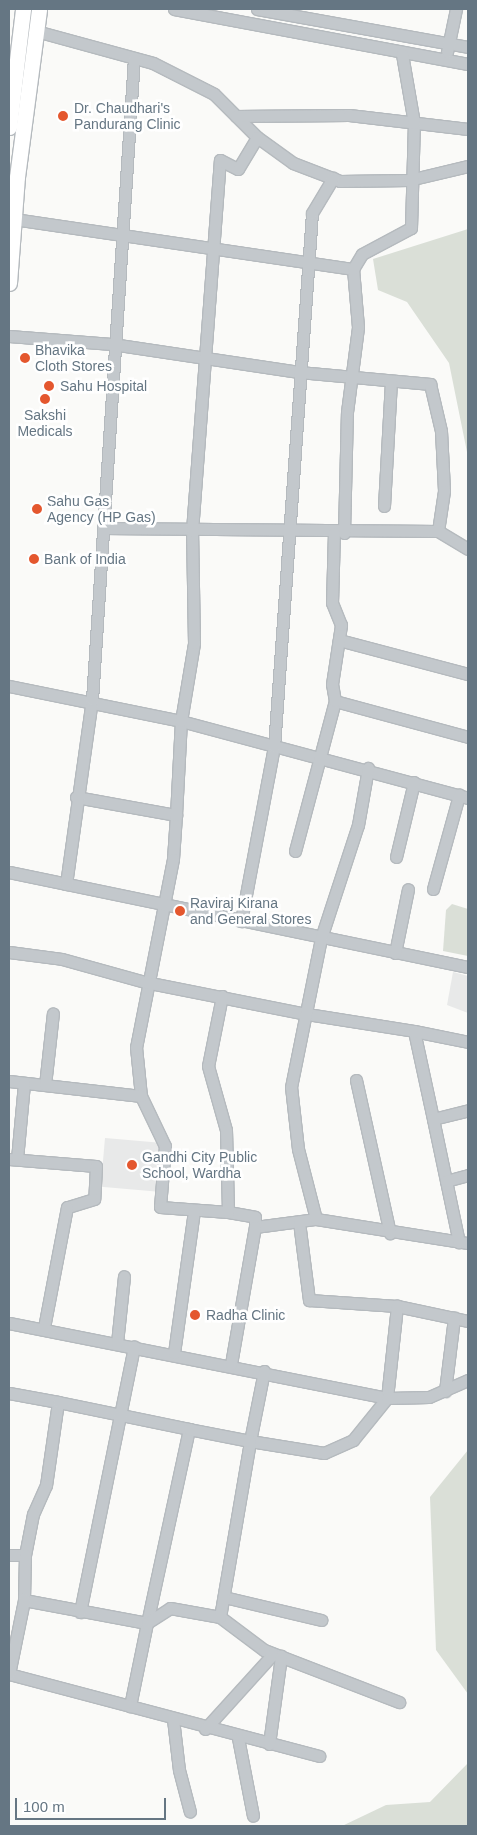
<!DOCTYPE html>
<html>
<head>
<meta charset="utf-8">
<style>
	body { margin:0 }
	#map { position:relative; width:477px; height:1835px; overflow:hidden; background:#fafaf8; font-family:Helvetica,sans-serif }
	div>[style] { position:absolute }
	.built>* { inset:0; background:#e8e9e9; transform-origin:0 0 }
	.green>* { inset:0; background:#dadfd7 }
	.roads { filter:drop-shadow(1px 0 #b5babe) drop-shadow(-1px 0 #b5babe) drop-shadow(0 1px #b5babe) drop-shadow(0 -1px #b5babe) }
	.minor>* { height:11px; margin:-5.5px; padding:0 5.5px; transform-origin:5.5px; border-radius:5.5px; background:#c3c8cc }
	.major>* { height:15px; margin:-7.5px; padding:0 7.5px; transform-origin:7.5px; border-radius:7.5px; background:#fff }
	.dots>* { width:14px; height:14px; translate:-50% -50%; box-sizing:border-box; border:2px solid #fff; border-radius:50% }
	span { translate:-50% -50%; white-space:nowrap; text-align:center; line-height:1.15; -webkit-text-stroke:5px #fff; paint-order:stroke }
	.poi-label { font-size:14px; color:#657683 }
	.left { translate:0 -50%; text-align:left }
	.frame { position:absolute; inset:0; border:10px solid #657683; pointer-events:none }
	.scale { position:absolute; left:15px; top:1798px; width:151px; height:22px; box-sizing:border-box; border:2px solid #657683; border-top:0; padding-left:6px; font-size:15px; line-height:18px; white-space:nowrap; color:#657683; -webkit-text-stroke:4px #fff; paint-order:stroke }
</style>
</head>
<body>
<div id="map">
	<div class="built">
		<div style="clip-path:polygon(453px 972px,468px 976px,468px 1013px,447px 1005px)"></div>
		<div style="left:105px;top:1138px;width:55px;height:49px;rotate:5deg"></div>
	</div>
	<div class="green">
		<div style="clip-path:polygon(468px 229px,468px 457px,449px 363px,407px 302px,378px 290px,373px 259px)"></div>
		<div style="clip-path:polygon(452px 904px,468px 909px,468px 956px,443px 951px,446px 910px)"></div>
		<div style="clip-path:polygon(468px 1450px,468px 1694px,436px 1650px,430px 1497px)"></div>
		<div style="clip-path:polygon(468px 1763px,468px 1826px,342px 1826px,386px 1805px,430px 1802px)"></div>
	</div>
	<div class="roads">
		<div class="minor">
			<div style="left:174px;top:9px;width:299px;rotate:10.6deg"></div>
			<div style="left:257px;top:9px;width:214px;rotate:10.2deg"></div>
			<div style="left:36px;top:31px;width:121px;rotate:15.3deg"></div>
			<div style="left:153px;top:63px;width:68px;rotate:26.9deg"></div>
			<div style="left:214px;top:94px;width:61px;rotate:45deg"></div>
			<div style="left:257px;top:137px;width:44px;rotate:35.8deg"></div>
			<div style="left:293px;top:163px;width:50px;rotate:21deg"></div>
			<div style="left:340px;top:181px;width:69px;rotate:-0.8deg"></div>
			<div style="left:409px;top:180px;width:61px;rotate:-13.3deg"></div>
			<div style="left:447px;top:52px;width:44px;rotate:-78.2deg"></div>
			<div style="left:236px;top:116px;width:113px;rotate:-0.5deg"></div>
			<div style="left:349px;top:115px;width:120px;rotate:6.7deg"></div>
			<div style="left:14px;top:219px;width:343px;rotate:8.4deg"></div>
			<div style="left:9px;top:336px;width:103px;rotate:4.4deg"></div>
			<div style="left:112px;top:344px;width:189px;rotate:8.5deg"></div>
			<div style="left:299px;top:372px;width:132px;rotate:5.2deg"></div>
			<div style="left:430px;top:384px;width:48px;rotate:76.8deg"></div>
			<div style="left:441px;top:431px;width:60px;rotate:87.1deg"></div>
			<div style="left:444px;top:491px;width:40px;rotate:98.5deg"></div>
			<div style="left:438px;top:531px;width:335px;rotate:-179.5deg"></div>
			<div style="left:384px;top:506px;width:124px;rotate:-86.8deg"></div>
			<div style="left:438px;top:531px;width:35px;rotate:31deg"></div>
			<div style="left:344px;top:533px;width:121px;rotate:-88.6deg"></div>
			<div style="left:347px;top:412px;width:86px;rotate:-82.6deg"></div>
			<div style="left:358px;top:327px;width:58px;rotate:-94.9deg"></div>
			<div style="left:353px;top:269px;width:17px;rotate:-59deg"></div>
			<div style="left:362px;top:254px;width:55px;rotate:-28deg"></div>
			<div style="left:411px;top:228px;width:105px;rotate:-88.4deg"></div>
			<div style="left:414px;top:123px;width:70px;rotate:-99.9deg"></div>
			<div style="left:339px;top:640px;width:133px;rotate:14.8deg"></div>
			<div style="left:9px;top:686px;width:176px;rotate:11.5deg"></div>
			<div style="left:181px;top:721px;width:297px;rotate:15deg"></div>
			<div style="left:335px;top:701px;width:138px;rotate:15.1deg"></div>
			<div style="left:76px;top:797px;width:102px;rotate:10.2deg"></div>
			<div style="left:176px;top:815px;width:44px;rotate:93.9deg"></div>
			<div style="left:173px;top:859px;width:192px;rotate:101.1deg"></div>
			<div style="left:136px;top:1047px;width:49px;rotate:84.2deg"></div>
			<div style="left:141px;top:1096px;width:55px;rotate:64.4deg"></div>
			<div style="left:165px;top:1146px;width:61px;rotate:94.7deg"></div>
			<div style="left:160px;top:1207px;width:68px;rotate:4.2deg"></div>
			<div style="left:228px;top:1212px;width:27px;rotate:10deg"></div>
			<div style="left:255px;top:1217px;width:10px;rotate:90deg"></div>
			<div style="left:255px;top:1227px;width:62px;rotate:-7.5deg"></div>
			<div style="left:316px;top:1219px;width:154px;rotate:9deg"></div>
			<div style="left:176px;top:815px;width:94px;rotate:-87deg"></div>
			<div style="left:181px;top:721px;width:79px;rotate:-80.5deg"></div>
			<div style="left:194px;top:643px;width:112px;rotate:-91deg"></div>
			<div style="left:192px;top:531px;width:372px;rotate:-85.7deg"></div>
			<div style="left:220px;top:160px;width:20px;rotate:27deg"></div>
			<div style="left:238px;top:169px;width:37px;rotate:-59deg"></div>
			<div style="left:295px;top:851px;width:155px;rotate:-75.1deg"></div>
			<div style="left:335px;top:701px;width:17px;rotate:-100deg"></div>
			<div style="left:332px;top:684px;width:60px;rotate:-81.3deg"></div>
			<div style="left:341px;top:625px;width:24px;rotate:-112deg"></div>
			<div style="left:332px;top:603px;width:70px;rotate:-88.4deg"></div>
			<div style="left:396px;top:857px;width:77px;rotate:-76.5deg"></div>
			<div style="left:9px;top:872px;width:469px;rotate:11.7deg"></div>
			<div style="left:66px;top:884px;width:186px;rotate:-82deg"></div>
			<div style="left:92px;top:700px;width:643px;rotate:-86.26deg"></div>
			<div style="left:433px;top:889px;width:98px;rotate:-74.5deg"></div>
			<div style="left:241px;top:921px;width:177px;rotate:-79.3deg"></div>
			<div style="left:274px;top:747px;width:535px;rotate:-85.93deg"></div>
			<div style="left:312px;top:213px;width:41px;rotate:-59deg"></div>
			<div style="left:9px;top:952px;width:53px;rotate:7.5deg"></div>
			<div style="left:62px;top:959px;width:86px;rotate:15.5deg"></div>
			<div style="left:145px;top:982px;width:165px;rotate:11.2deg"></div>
			<div style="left:307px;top:1014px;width:108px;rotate:9deg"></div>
			<div style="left:414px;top:1031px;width:90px;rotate:77.8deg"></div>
			<div style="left:433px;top:1119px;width:36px;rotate:-14deg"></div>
			<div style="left:395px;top:953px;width:65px;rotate:-78.5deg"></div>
			<div style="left:222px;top:996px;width:71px;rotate:101.3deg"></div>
			<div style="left:208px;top:1066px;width:66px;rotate:74.3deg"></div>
			<div style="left:226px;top:1130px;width:82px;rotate:88.6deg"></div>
			<div style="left:414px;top:1031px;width:55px;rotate:11.5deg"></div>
			<div style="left:356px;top:1080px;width:157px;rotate:77.5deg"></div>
			<div style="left:9px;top:1081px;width:133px;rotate:6.5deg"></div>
			<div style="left:45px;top:1085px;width:72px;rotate:-83.7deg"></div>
			<div style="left:433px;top:1119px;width:126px;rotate:78.1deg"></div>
			<div style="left:9px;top:1159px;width:87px;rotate:4.6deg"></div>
			<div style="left:96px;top:1166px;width:33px;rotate:93deg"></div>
			<div style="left:94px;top:1199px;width:28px;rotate:163deg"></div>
			<div style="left:67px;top:1207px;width:123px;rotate:100.8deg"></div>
			<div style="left:17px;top:1159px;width:76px;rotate:-84.7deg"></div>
			<div style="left:446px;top:1181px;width:23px;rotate:-15deg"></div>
			<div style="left:316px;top:1219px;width:72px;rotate:-104.4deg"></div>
			<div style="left:298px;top:1149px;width:62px;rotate:-96.4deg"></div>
			<div style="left:291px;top:1087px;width:152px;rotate:-78.6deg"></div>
			<div style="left:321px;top:938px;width:119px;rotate:-71.9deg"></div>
			<div style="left:358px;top:825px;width:58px;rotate:-80deg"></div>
			<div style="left:299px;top:1222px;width:79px;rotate:82.7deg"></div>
			<div style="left:309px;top:1300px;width:88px;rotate:3.9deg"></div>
			<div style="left:397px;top:1306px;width:73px;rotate:11.9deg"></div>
			<div style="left:9px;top:1323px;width:385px;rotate:11.2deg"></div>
			<div style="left:387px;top:1398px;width:93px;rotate:-83.8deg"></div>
			<div style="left:117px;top:1343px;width:67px;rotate:-84deg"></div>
			<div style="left:174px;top:1353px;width:144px;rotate:-82deg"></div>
			<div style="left:231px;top:1364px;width:139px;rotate:-80.1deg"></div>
			<div style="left:264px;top:1371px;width:71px;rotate:101.3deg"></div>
			<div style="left:250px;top:1441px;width:75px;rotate:9.2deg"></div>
			<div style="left:324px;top:1453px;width:32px;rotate:-24deg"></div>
			<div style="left:353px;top:1440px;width:54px;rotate:-51deg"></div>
			<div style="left:387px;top:1398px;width:42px;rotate:-1.4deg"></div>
			<div style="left:429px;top:1397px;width:43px;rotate:-23.6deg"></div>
			<div style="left:445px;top:1391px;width:74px;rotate:-83deg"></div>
			<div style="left:9px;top:1393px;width:50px;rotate:10.4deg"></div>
			<div style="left:58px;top:1402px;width:84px;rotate:98.2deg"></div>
			<div style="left:46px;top:1485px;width:32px;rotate:114deg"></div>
			<div style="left:33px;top:1514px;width:42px;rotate:101deg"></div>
			<div style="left:58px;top:1402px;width:134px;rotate:11.6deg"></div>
			<div style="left:189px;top:1429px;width:198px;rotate:102.2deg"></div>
			<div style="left:9px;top:1555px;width:16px"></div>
			<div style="left:25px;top:1555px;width:45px;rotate:91.3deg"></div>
			<div style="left:24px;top:1600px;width:125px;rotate:10.6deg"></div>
			<div style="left:147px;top:1623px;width:85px;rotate:101.6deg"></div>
			<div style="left:224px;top:1597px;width:100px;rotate:13.3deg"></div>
			<div style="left:80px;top:1612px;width:271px;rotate:-78.5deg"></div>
			<div style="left:220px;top:1617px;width:55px;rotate:36.9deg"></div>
			<div style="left:264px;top:1650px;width:145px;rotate:21.1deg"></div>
			<div style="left:147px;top:1623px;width:27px;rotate:-33deg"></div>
			<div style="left:170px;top:1608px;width:51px;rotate:10.2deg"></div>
			<div style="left:220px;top:1617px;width:179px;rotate:-80.3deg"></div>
			<div style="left:250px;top:1441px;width:62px;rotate:-168.9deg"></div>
			<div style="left:9px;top:1674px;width:321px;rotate:14.8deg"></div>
			<div style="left:9px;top:1674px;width:76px;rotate:-78.5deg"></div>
			<div style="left:173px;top:1719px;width:51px;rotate:83.3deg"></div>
			<div style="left:179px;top:1770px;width:43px;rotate:75.3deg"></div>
			<div style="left:205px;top:1729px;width:101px;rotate:-47.8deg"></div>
			<div style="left:238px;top:1738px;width:79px;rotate:79.1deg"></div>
			<div style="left:269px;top:1744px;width:89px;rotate:-82.2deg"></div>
		</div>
		<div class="major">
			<div style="left:9px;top:127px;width:119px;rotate:-83.2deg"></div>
			<div style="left:9px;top:283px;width:106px;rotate:-85.7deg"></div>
			<div style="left:17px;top:177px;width:169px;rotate:-82.5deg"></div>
		</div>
	</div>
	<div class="dots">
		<div style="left:63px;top:116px;background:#e4572e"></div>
		<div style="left:25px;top:358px;background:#e4572e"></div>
		<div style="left:49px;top:386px;background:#e4572e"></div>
		<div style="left:45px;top:399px;background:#e4572e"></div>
		<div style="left:37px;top:509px;background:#e4572e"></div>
		<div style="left:34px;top:559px;background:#e4572e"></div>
		<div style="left:180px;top:911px;background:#e4572e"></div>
		<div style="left:132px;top:1165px;background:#e4572e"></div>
		<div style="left:195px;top:1315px;background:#e4572e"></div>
	</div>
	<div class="poi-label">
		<span class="left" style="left:74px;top:116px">Dr. Chaudhari's<br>Pandurang Clinic</span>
		<span class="left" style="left:35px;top:358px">Bhavika<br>Cloth Stores</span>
		<span class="left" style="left:60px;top:386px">Sahu Hospital</span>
		<span style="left:45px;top:423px">Sakshi<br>Medicals</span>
		<span class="left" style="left:47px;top:509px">Sahu Gas<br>Agency (HP Gas)</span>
		<span class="left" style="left:44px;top:559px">Bank of India</span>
		<span class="left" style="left:190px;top:911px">Raviraj Kirana<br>and General Stores</span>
		<span class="left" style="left:142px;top:1165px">Gandhi City Public<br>School, Wardha</span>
		<span class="left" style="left:206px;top:1315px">Radha Clinic</span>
	</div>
	<div class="frame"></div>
	<div class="scale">100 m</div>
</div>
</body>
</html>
